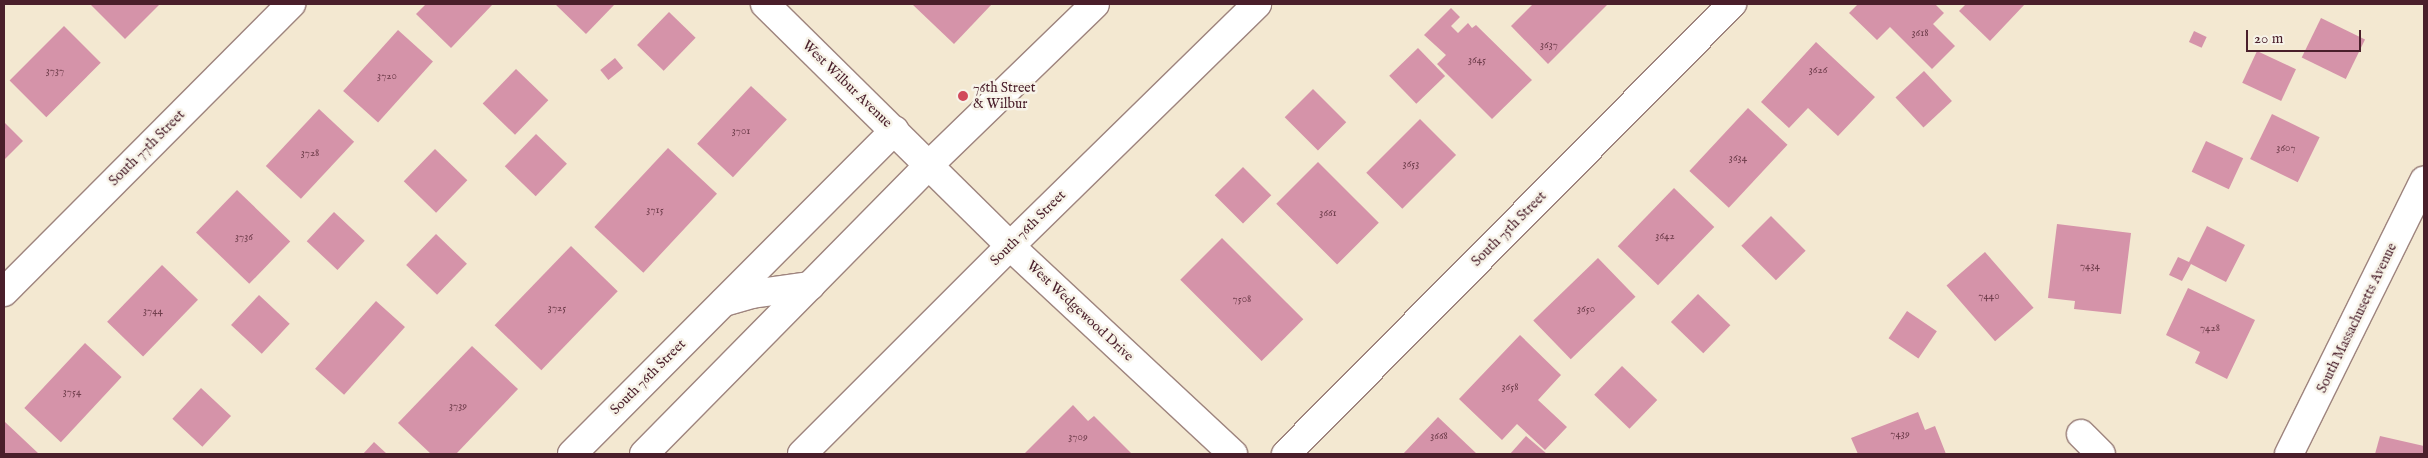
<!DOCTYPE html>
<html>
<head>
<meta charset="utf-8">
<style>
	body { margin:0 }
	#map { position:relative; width:2428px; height:458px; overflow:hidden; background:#f3e8d1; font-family:"IM FELL English",serif }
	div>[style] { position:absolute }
	.building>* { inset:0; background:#d593a9; transform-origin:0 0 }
	.roads { filter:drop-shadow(1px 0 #9e847e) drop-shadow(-1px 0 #9e847e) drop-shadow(0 1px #9e847e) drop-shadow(0 -1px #9e847e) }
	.minor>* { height:28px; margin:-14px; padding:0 14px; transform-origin:14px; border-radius:14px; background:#fff }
	.secondary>* { height:28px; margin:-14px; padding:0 14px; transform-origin:14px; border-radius:14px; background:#fff }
	.dots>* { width:14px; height:14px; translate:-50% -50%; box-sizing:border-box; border:2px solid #f7f3e8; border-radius:50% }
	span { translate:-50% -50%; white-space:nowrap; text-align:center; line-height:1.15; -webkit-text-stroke:5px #f7f3e8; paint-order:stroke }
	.number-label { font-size:11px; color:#6d3c4a }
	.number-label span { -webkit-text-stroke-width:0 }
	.street-label { font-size:14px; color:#4a1f2b }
	.poi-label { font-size:14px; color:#4a1f2b }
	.left { translate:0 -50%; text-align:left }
	.frame { position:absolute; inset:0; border:5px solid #4a1f2b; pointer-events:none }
	.scale { position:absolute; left:2246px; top:30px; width:115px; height:22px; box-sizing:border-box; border:2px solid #4a1f2b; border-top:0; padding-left:6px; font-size:15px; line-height:18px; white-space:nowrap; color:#4a1f2b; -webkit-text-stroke:4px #f7f3e8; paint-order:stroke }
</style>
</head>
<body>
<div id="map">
	<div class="building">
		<div style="clip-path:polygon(90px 4px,160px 4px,125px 39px)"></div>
		<div style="clip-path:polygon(426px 4px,493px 4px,451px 48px,416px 14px)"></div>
		<div style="clip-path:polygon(555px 4px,615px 4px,586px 34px)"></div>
		<div style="clip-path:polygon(912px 4px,992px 4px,954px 44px)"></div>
		<div style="clip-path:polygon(1533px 4px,1605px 4px,1607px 5px,1548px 64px,1511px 26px)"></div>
		<div style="clip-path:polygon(1858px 4px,1935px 4px,1944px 13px,1933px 24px,1955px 46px,1932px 69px,1890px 27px,1877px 40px,1849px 13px)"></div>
		<div style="clip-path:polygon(1966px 4px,2025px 4px,1990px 41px,1959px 11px)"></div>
		<div style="clip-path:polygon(1451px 8px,1460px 17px,1451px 26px,1458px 33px,1468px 23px,1472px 28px,1476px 25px,1532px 80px,1492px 119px,1437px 64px,1446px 55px,1424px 35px)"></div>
		<div style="left:669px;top:12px;width:37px;height:46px;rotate:44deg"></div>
		<div style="left:2321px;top:18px;width:49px;height:44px;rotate:26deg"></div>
		<div style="left:64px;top:26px;width:52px;height:77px;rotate:45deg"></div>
		<div style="left:398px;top:30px;width:47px;height:82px;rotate:42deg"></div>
		<div style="left:2194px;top:31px;width:14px;height:12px;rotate:25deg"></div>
		<div style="clip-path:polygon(1816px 42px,1875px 97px,1838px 136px,1808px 108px,1789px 128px,1761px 102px)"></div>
		<div style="left:1418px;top:48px;width:39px;height:40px;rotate:46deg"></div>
		<div style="left:2257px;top:51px;width:43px;height:35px;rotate:25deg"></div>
		<div style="left:615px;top:58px;width:13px;height:19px;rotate:51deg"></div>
		<div style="left:516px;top:69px;width:45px;height:48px;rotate:44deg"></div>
		<div style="left:1924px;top:71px;width:41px;height:39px;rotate:47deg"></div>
		<div style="left:751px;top:86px;width:49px;height:79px;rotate:43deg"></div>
		<div style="left:1313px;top:89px;width:47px;height:40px;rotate:45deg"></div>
		<div style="left:1748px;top:108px;width:54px;height:86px;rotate:43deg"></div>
		<div style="left:319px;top:109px;width:48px;height:78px;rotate:43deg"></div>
		<div style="left:2272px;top:114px;width:53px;height:50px;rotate:26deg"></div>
		<div style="left:1420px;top:119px;width:51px;height:76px;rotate:45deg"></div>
		<div style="clip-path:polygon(4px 122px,23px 141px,4px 160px)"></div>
		<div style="left:536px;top:134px;width:43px;height:45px;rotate:44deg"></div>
		<div style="left:2206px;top:141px;width:41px;height:34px;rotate:25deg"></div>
		<div style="left:668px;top:148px;width:67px;height:108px;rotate:43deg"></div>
		<div style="left:435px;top:149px;width:45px;height:45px;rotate:44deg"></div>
		<div style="left:1318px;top:162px;width:86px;height:59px;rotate:45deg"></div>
		<div style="left:1243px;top:167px;width:40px;height:40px;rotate:45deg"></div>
		<div style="left:1674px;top:188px;width:56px;height:81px;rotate:44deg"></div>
		<div style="left:237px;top:190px;width:74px;height:59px;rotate:44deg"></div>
		<div style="left:334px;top:212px;width:42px;height:40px;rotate:43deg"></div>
		<div style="left:1771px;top:216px;width:49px;height:42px;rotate:45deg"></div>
		<div style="clip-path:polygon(2057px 224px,2131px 233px,2121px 314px,2074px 309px,2075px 301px,2048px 298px)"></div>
		<div style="clip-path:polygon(2207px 226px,2245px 245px,2226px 282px,2191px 264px,2182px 281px,2169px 275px,2178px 257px,2189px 262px)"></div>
		<div style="left:436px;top:234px;width:43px;height:43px;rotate:44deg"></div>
		<div style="left:1222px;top:238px;width:115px;height:59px;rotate:45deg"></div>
		<div style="left:571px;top:246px;width:65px;height:110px;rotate:44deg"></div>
		<div style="left:1985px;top:252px;width:74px;height:51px;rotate:49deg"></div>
		<div style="left:1598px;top:258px;width:54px;height:90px;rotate:46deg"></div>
		<div style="left:162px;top:265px;width:50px;height:79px;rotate:44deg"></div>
		<div style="clip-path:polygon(2188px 288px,2255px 320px,2227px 379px,2195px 363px,2200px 352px,2166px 335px)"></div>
		<div style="left:1698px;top:294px;width:45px;height:39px;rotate:44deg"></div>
		<div style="left:259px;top:295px;width:42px;height:41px;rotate:43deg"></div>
		<div style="left:376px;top:301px;width:39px;height:91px;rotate:42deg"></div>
		<div style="left:1907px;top:311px;width:36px;height:33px;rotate:34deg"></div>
		<div style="clip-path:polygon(1520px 335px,1561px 375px,1538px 400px,1567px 427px,1545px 450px,1517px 424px,1502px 440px,1459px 399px)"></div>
		<div style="left:85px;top:343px;width:50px;height:89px;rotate:43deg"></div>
		<div style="clip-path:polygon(472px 346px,518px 389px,456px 454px,431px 454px,398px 423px)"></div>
		<div style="left:1622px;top:366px;width:49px;height:40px;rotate:44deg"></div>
		<div style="left:201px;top:388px;width:41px;height:42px;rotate:43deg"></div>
		<div style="clip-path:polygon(1073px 405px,1088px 421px,1094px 416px,1132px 454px,1024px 454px)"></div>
		<div style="clip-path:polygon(1918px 412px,1925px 430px,1935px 426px,1946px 454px,1858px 454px,1851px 438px)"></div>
		<div style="clip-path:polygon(1438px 417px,1477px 454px,1403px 454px)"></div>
		<div style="clip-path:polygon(5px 422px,39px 454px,4px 454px)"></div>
		<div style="clip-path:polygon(1526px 436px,1547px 454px,1510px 454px)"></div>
		<div style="clip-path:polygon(2380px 436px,2424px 446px,2424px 454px,2375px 454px)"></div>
		<div style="clip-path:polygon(374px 442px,387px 454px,363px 454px)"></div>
	</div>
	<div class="roads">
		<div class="minor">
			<div style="left:765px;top:4px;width:344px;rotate:44.6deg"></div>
			<div style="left:1010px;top:246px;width:305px;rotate:43deg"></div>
			<div style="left:4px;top:292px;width:407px;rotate:-45.1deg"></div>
			<div style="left:2081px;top:434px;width:28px;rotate:45deg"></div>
			<div style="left:572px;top:454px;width:457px;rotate:-45.1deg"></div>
			<div style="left:1286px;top:454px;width:634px;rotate:-45.26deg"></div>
			<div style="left:2289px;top:454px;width:305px;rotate:-63.7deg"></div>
		</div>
		<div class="secondary">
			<div style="left:724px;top:302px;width:29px;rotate:-16deg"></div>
			<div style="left:752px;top:294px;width:59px;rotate:-7.9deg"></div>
			<div style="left:644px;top:454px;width:406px;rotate:-45.4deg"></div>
			<div style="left:929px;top:165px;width:231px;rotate:-44.1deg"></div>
			<div style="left:802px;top:454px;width:294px;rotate:-45deg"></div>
			<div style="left:1010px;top:246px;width:346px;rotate:-44.4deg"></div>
		</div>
	</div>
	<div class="dots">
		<div style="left:963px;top:96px;background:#d1495b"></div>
	</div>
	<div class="number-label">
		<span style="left:1920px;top:33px">3618</span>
		<span style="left:1549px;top:45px">3637</span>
		<span style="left:1477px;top:60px">3645</span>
		<span style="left:1818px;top:70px">3626</span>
		<span style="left:55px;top:71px">3737</span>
		<span style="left:387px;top:76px">3720</span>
		<span style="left:741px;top:131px">3701</span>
		<span style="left:2286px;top:148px">3607</span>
		<span style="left:310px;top:153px">3728</span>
		<span style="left:1738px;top:158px">3634</span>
		<span style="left:1411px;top:164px">3653</span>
		<span style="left:655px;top:210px">3715</span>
		<span style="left:1328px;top:213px">3661</span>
		<span style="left:1665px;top:236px">3642</span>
		<span style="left:244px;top:237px">3736</span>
		<span style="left:2090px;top:266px">7434</span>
		<span style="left:1989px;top:296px">7440</span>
		<span style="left:1242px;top:299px">7508</span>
		<span style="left:557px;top:308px">3725</span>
		<span style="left:1586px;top:309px">3650</span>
		<span style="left:153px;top:311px">3744</span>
		<span style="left:2210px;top:328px">7428</span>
		<span style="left:1510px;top:387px">3658</span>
		<span style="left:72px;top:392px">3754</span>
		<span style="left:458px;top:406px">3739</span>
		<span style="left:1900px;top:434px">7439</span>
		<span style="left:1439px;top:436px">3668</span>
		<span style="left:1078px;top:437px">3709</span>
	</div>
	<div class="street-label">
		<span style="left:847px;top:84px;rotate:44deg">West Wilbur Avenue</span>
		<span style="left:147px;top:148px;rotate:-45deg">South 77th Street</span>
		<span style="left:1028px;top:228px;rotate:-45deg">South 76th Street</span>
		<span style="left:1509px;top:229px;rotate:-45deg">South 75th Street</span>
		<span style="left:1080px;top:311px;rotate:43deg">West Wedgewood Drive</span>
		<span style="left:2357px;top:318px;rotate:-64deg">South Massachusetts Avenue</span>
		<span style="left:648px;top:377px;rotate:-45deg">South 76th Street</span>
	</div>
	<div class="poi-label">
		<span class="left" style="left:973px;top:96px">76th Street<br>&amp; Wilbur</span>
	</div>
	<div class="frame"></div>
	<div class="scale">20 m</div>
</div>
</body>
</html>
